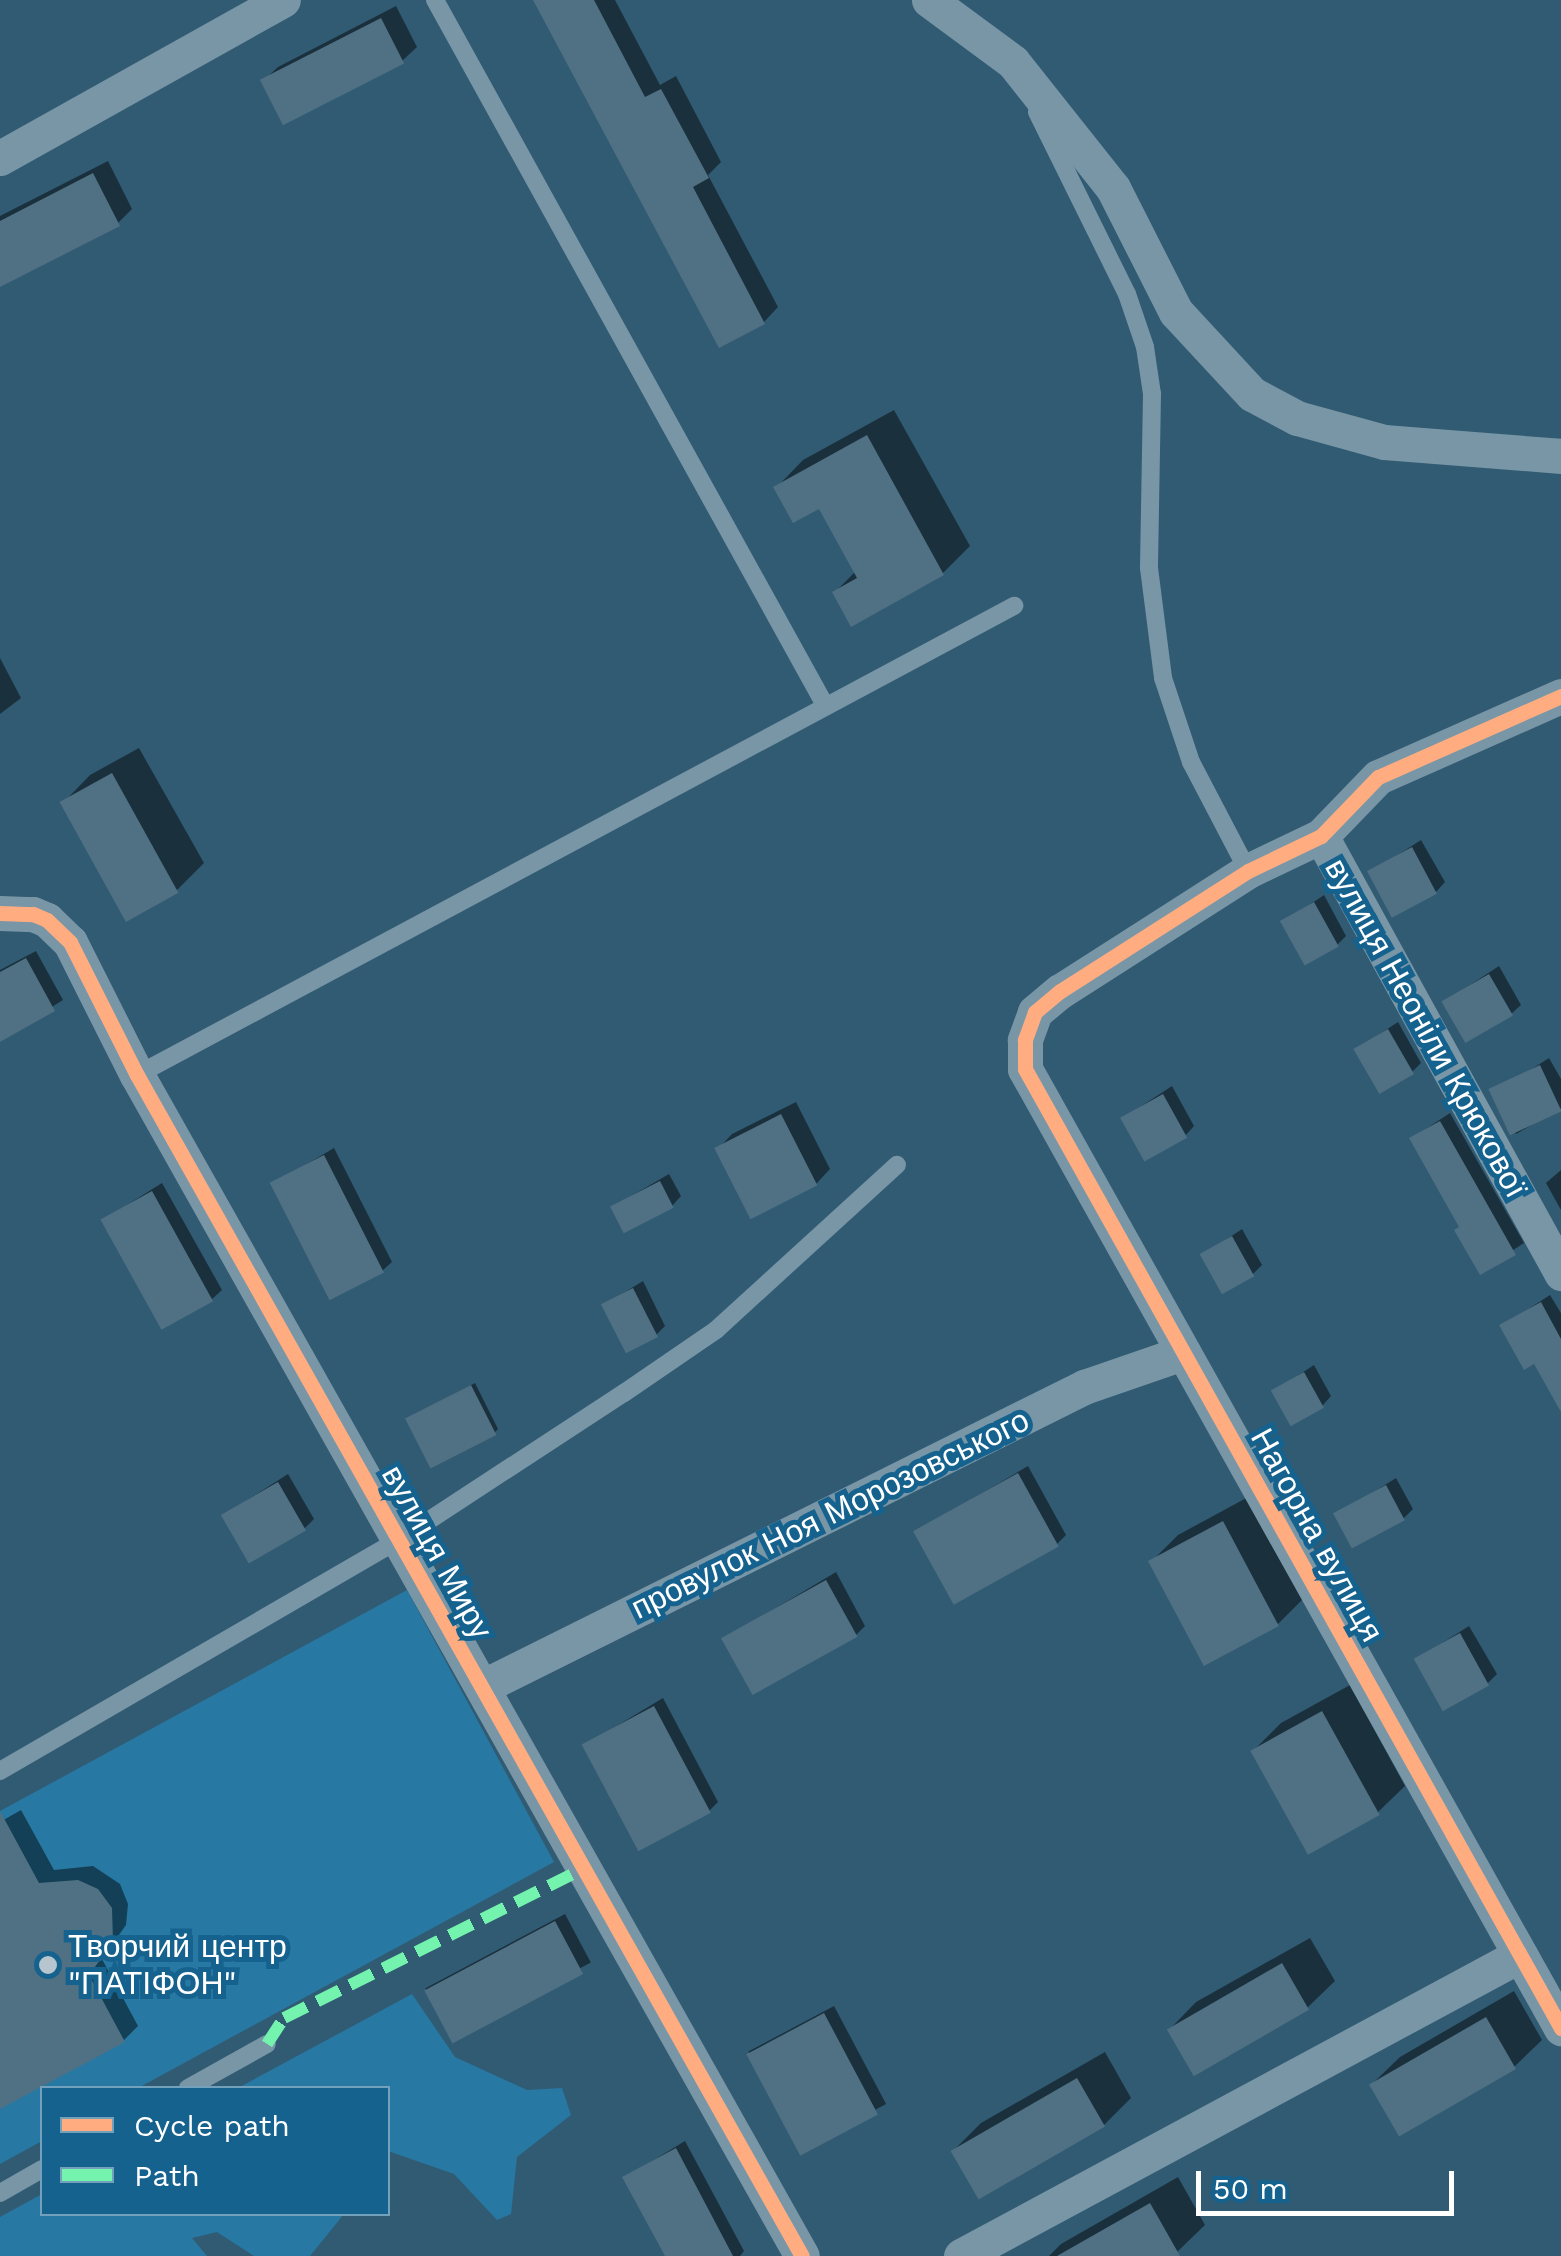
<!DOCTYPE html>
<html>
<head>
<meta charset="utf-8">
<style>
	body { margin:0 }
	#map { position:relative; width:1561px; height:2256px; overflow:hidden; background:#315b73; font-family:"Work Sans",sans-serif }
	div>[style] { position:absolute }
	.green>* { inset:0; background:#2778a3 }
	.shadow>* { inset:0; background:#0007; transform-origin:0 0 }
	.building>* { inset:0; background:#507184; transform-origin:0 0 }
	.service>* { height:18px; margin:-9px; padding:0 9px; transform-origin:9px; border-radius:9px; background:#7896a6 }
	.minor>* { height:35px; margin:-17.5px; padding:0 17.5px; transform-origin:17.5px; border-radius:17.5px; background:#7896a6 }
	.quiet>* { height:12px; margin-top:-6px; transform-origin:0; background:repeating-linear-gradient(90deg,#73f3ae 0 25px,transparent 0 37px) }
	.cycleway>* { height:15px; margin:-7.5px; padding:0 7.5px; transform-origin:7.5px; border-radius:7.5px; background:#ffac80 }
	.dots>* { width:28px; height:28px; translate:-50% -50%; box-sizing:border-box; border:5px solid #16628e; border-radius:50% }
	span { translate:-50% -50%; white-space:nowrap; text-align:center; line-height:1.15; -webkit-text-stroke:10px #16628e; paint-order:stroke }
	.street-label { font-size:32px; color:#fff }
	.poi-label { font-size:32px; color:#fff }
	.left { translate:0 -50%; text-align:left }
	.legend { position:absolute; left:40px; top:2086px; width:350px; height:130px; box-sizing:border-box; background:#16628e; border:2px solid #73a1bb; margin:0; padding:12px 18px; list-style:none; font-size:30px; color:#fff }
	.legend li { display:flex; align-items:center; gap:20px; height:50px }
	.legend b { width:50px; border:2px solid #73a1bb }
	.scale { position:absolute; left:1196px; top:2171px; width:258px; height:45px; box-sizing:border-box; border:5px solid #fff; border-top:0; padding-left:12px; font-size:30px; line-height:35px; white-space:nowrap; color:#fff; -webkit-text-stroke:8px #16628e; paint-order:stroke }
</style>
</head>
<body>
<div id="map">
	<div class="green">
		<div style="clip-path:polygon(407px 1590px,554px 1862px,138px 2088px,42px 2088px,42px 2141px,0 2164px,0 1811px)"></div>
		<div style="clip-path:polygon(412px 1994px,455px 2057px,527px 2090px,562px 2088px,571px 2115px,517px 2157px,511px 2214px,497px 2220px,454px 2174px,388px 2151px,388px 2088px,238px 2088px)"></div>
		<div style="clip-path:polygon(42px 2194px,42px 2214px,344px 2214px,310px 2256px,254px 2256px,217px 2232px,192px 2238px,207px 2256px,0 2256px,0 2217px)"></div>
	</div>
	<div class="shadow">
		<div style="clip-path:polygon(536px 0,615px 0,660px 85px,676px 76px,721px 162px,708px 175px,778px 307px,764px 322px,720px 345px)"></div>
		<div style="clip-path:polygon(396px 6px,417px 47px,402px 61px,263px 81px,278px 67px)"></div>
		<div style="clip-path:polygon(108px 161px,132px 209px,118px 223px,0 284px,0 216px)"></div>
		<div style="clip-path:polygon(894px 410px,970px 546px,943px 573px,835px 592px,856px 571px,820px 506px,776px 488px,803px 460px)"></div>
		<div style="clip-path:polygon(0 658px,21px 698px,0 714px)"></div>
		<div style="clip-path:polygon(139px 748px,204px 863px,177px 890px,63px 803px,90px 775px)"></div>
		<div style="clip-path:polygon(1421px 840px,1445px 882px,1436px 892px,1371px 872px)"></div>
		<div style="clip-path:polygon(1324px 895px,1346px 936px,1337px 945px,1284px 922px)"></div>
		<div style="clip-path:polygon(36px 951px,63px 1000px,0 1039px,0 970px)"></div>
		<div style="clip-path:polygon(1499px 966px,1521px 1005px,1511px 1014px,1444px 1002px)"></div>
		<div style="clip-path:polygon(1398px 1022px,1421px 1063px,1412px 1072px,1357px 1049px)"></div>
		<div style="clip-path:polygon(1549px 1058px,1561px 1079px,1561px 1108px,1516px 1134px,1493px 1094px)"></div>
		<div style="clip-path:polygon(1172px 1086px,1194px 1126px,1185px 1136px,1123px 1118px)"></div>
		<div style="clip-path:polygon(796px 1102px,830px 1169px,816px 1184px,718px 1149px,732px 1134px)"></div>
		<div style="clip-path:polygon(1450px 1113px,1524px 1243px,1481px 1271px,1462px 1226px,1412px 1138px)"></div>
		<div style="clip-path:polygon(334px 1148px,392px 1262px,382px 1271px,273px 1184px)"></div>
		<div style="clip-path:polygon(1561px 1170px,1561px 1210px,1546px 1183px)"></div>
		<div style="clip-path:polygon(669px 1174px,681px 1196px,672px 1206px,614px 1206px)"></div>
		<div style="clip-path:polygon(162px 1183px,222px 1290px,212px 1299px,103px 1220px)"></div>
		<div style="clip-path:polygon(1242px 1229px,1262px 1265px,1253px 1274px,1203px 1255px)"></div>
		<div style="clip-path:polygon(643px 1281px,665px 1326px,656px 1335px,604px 1305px)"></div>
		<div style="clip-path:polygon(1550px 1295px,1561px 1313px,1561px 1407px,1535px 1361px,1502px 1326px)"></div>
		<div style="clip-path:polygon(1314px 1365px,1331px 1396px,1322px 1406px,1274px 1391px)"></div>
		<div style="clip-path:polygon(475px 1383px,498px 1429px,494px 1433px,408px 1419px)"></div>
		<div style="clip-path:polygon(1028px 1466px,1066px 1535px,1057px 1544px,916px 1532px)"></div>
		<div style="clip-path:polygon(288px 1474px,314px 1519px,305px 1528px,224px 1515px)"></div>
		<div style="clip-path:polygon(1396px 1478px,1413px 1509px,1404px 1518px,1337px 1515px)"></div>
		<div style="clip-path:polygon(1250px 1496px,1305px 1597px,1278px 1624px,1151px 1562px,1178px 1535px)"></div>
		<div style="clip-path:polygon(836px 1572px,865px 1626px,856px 1635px,724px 1639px)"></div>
		<div style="clip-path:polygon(1469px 1626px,1497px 1674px,1488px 1683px,1417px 1659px)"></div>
		<div style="clip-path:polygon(1350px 1685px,1405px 1786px,1377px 1813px,1253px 1751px,1281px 1723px)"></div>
		<div style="clip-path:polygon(663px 1698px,718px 1802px,709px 1811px,585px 1745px)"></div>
		<div style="clip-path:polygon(21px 1810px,54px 1870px,93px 1866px,120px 1884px,128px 1904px,126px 1925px,102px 1959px,138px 2026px,124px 2040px,0 2099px,0 1822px)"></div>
		<div style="left:565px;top:1914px;width:55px;height:158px;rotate:62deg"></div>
		<div style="clip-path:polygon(1310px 1938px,1335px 1981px,1307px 2008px,1169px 2030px,1196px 2002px)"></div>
		<div style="clip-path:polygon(1514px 1991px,1542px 2040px,1514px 2067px,1372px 2084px,1400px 2057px)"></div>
		<div style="left:834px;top:2006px;width:111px;height:97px;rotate:62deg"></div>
		<div style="clip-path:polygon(1105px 2052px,1131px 2098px,1104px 2125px,979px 2196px,953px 2151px,981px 2123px)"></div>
		<div style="clip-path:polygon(685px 2141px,744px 2251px,740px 2256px,668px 2256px,626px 2177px)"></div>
		<div style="clip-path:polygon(1178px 2177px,1205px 2225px,1177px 2252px,1170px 2256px,1049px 2256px,1061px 2244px)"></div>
	</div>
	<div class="building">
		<div style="clip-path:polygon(533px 0,594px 0,645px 97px,661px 89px,709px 178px,693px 187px,765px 324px,719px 348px)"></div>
		<div style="left:381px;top:18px;width:51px;height:136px;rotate:63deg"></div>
		<div style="clip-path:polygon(93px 173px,120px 226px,0 287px,0 221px)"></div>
		<div style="clip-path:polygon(867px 435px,944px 575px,851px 627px,832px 592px,857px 578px,819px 509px,793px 523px,773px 487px)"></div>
		<div style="left:112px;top:773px;width:137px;height:60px;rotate:61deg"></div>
		<div style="left:1412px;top:847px;width:53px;height:51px;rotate:62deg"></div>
		<div style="left:1314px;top:902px;width:51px;height:39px;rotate:61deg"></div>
		<div style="clip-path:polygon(26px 958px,55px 1011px,0 1042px,0 972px)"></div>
		<div style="left:1489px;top:974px;width:48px;height:55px;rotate:60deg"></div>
		<div style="left:1388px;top:1029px;width:52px;height:40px;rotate:60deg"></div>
		<div style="left:1540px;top:1065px;width:51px;height:57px;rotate:65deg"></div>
		<div style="left:1163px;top:1094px;width:50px;height:49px;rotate:61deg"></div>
		<div style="left:781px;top:1114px;width:80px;height:75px;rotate:63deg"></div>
		<div style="clip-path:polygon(1440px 1121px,1516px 1255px,1480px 1275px,1454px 1230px,1459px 1227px,1409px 1138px)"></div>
		<div style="left:324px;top:1155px;width:132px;height:61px;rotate:63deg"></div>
		<div style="left:660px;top:1181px;width:30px;height:56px;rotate:63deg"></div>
		<div style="left:152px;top:1191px;width:126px;height:59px;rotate:61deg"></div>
		<div style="left:1232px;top:1236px;width:46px;height:37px;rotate:61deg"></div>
		<div style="left:633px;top:1288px;width:55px;height:36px;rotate:63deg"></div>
		<div style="clip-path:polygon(1541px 1302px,1561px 1339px,1561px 1412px,1534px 1364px,1524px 1370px,1499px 1325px)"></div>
		<div style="left:1304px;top:1372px;width:41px;height:38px;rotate:61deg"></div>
		<div style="left:471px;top:1385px;width:56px;height:74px;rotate:63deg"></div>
		<div style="left:1018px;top:1473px;width:84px;height:120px;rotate:61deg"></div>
		<div style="left:278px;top:1482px;width:56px;height:66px;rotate:60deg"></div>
		<div style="left:1386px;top:1485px;width:40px;height:60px;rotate:62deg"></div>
		<div style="left:1223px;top:1521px;width:119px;height:85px;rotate:62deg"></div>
		<div style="left:826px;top:1580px;width:65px;height:120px;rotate:61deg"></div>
		<div style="left:1460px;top:1633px;width:60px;height:53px;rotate:61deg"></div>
		<div style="left:654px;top:1706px;width:121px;height:82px;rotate:62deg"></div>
		<div style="left:1322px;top:1711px;width:119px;height:82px;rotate:61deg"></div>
		<div style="clip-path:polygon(0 1811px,39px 1883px,78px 1880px,98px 1889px,112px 1908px,113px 1942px,89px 1975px,125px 2042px,0 2109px)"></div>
		<div style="left:555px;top:1921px;width:60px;height:148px;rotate:62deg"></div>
		<div style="left:1282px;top:1963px;width:54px;height:133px;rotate:60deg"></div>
		<div style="left:824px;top:2013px;width:115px;height:88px;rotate:62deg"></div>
		<div style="left:1486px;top:2017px;width:60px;height:135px;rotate:60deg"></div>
		<div style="left:1077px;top:2078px;width:56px;height:146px;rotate:60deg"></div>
		<div style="clip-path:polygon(676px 2148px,733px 2256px,665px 2256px,622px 2177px)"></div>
		<div style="clip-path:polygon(1150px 2203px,1180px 2256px,1057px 2256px)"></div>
	</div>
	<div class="service">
		<div style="left:435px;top:0;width:806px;rotate:61.05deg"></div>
		<div style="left:1037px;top:112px;width:203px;rotate:63.7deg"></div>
		<div style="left:1127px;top:294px;width:56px;rotate:71.2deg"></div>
		<div style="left:1145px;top:347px;width:48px;rotate:81.5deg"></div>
		<div style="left:1152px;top:394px;width:174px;rotate:91deg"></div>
		<div style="left:1149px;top:568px;width:111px;rotate:82.7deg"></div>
		<div style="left:1163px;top:678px;width:89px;rotate:71.6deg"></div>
		<div style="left:1191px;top:762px;width:123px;rotate:62.4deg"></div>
		<div style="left:137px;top:1075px;width:995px;rotate:-28.14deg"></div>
		<div style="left:0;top:1771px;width:461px;rotate:-30.1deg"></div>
		<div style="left:399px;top:1540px;width:269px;rotate:-33.2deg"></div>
		<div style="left:624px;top:1393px;width:112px;rotate:-34.4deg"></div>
		<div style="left:716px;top:1330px;width:245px;rotate:-42.4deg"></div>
		<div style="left:188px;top:2088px;width:90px;rotate:-29.1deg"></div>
		<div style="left:0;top:2193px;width:48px;rotate:-29.7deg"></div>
	</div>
	<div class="minor">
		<div style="left:929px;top:0;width:104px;rotate:36.4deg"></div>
		<div style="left:1013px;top:62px;width:161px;rotate:51.6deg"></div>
		<div style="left:1113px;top:188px;width:139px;rotate:63.1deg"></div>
		<div style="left:1176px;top:312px;width:112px;rotate:47.2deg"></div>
		<div style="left:1252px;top:394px;width:51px;rotate:28.1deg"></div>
		<div style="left:1297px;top:418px;width:90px;rotate:15.4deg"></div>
		<div style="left:1384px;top:442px;width:178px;rotate:4.5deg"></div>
		<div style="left:0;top:158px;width:324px;rotate:-29.2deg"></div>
		<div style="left:1561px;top:696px;width:200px;rotate:156.1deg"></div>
		<div style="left:1378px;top:777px;width:82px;rotate:134deg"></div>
		<div style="left:1321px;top:836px;width:81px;rotate:154.4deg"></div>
		<div style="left:1248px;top:871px;width:223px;rotate:147.4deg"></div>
		<div style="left:1060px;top:991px;width:33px;rotate:140deg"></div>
		<div style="left:1035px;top:1012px;width:30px;rotate:110deg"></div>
		<div style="left:1025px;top:1040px;width:29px;rotate:90deg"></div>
		<div style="left:1025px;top:1069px;width:1099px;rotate:60.8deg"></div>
		<div style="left:1321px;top:836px;width:499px;rotate:61.2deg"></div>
		<div style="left:0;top:913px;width:33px;rotate:2deg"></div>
		<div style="left:33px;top:914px;width:15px;rotate:23deg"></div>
		<div style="left:47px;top:920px;width:32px;rotate:44deg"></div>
		<div style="left:70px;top:942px;width:149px;rotate:63.3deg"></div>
		<div style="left:137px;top:1075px;width:1355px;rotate:60.62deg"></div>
		<div style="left:482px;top:1687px;width:673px;rotate:-26.49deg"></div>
		<div style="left:1084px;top:1387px;width:105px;rotate:-19deg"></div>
		<div style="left:961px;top:2256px;width:635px;rotate:-28.3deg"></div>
	</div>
	<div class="quiet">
		<div style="left:267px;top:2044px;width:31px;rotate:-57deg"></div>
		<div style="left:284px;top:2018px;width:334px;rotate:-26.5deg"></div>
	</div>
	<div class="cycleway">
		<div style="left:1561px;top:696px;width:200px;rotate:156.1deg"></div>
		<div style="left:1378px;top:777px;width:82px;rotate:134deg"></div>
		<div style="left:1321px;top:836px;width:81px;rotate:154.4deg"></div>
		<div style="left:1248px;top:871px;width:223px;rotate:147.4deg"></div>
		<div style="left:1060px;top:991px;width:33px;rotate:140deg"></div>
		<div style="left:1035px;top:1012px;width:30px;rotate:110deg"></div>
		<div style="left:1025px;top:1040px;width:29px;rotate:90deg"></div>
		<div style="left:1025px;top:1069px;width:1099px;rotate:60.8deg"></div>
		<div style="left:0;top:913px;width:33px;rotate:2deg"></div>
		<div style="left:33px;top:914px;width:15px;rotate:23deg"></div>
		<div style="left:47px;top:920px;width:32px;rotate:44deg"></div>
		<div style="left:70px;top:942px;width:149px;rotate:63.3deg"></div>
		<div style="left:137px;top:1075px;width:1355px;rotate:60.62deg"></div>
	</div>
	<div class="dots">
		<div style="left:48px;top:1965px;background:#b7c6ce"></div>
	</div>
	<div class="street-label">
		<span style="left:1426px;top:1028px;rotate:61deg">вулиця Неоніли Крюкової</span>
		<span style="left:830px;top:1514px;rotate:-26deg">провулок Ноя Морозовського</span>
		<span style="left:1317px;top:1535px;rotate:61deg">Нагорна вулиця</span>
		<span style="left:437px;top:1552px;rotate:61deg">вулиця Миру</span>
	</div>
	<div class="poi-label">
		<span class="left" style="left:68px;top:1965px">Творчий центр<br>"ПАТІФОН"</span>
	</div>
	<ul class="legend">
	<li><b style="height:12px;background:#ffac80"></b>Cycle path</li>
	<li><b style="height:12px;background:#73f3ae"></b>Path</li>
	</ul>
	<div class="scale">50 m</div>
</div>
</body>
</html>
